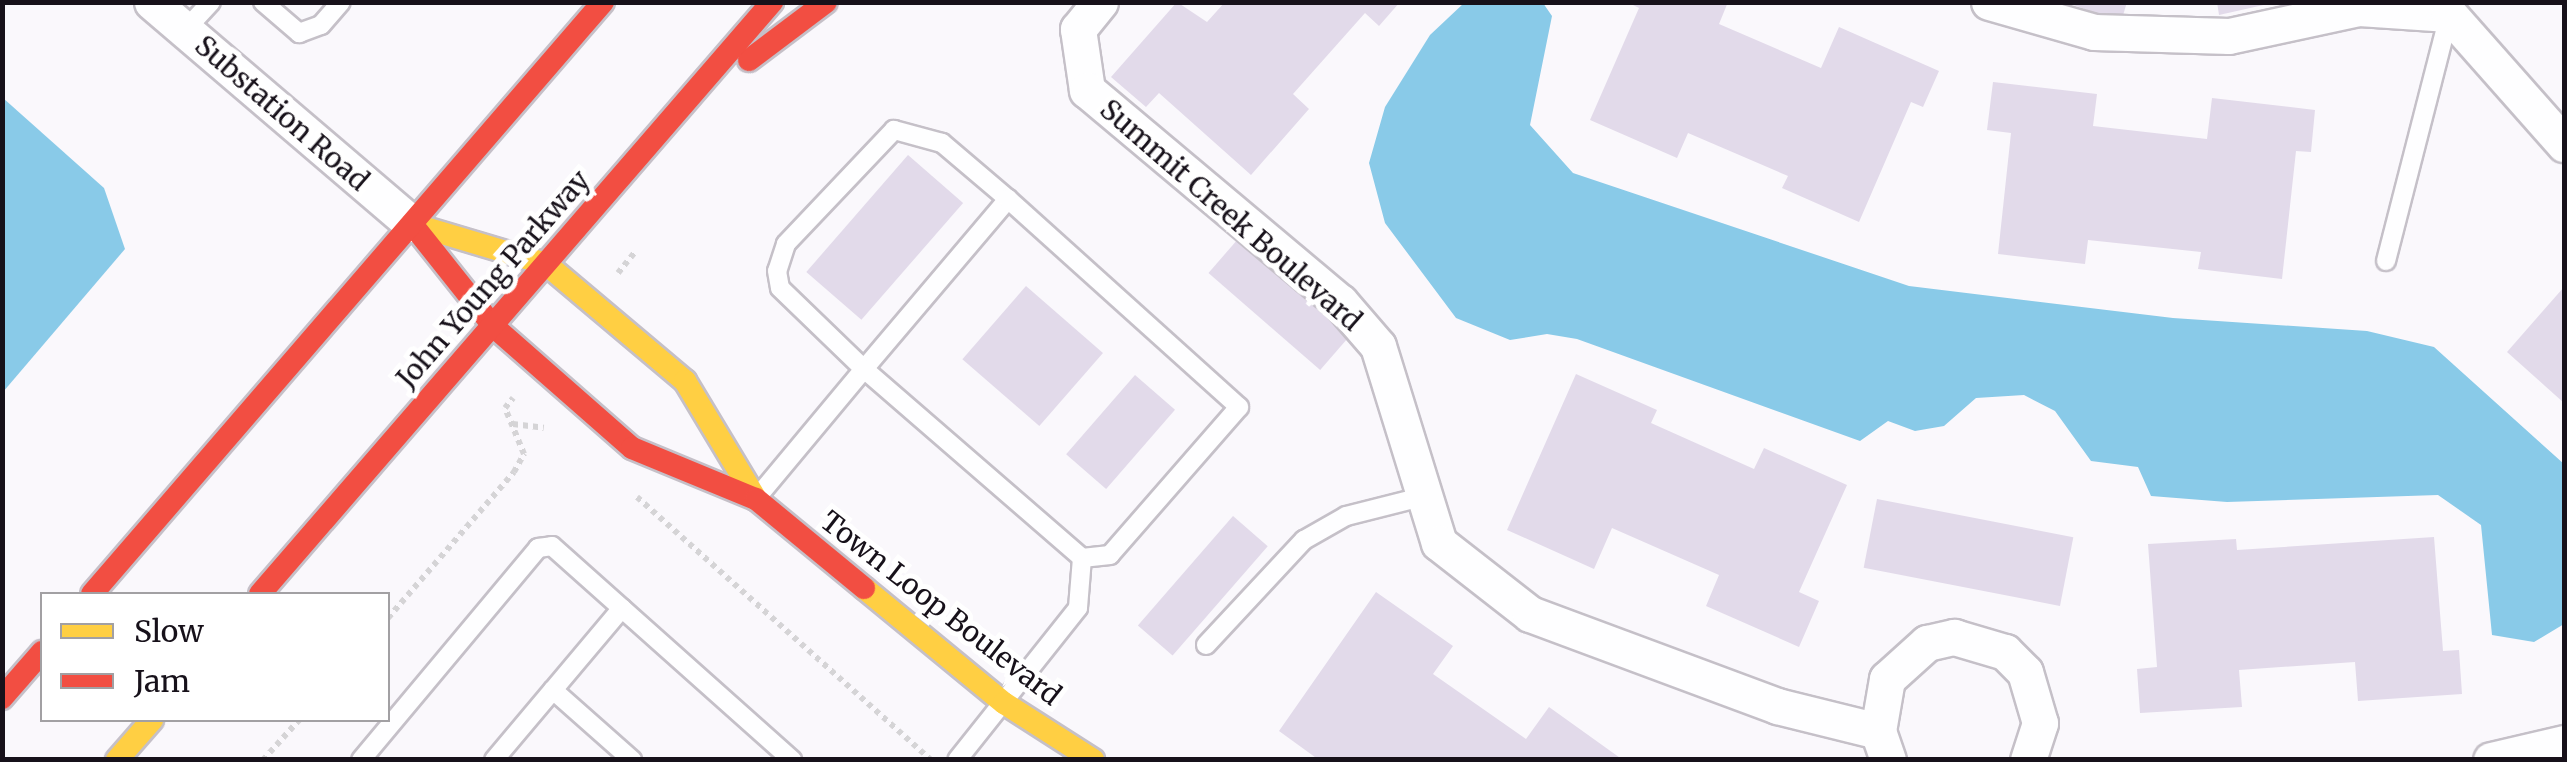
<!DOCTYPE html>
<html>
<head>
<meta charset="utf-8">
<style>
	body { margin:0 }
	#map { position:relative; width:2567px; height:762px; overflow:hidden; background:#faf8fc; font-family:Merriweather,serif }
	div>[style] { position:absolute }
	.water>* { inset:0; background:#89cae8 }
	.building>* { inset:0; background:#e2daea; transform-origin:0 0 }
	.path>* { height:6px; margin-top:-3px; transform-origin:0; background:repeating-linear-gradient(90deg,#d5d4d6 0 5px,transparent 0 10px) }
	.roads { filter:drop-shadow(2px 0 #c5c0c8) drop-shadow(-2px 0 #c5c0c8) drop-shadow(0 2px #c5c0c8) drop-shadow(0 -2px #c5c0c8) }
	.lane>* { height:18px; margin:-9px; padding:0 9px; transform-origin:9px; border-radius:9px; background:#fefeff }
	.street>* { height:35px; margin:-17.5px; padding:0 17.5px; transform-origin:17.5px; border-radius:17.5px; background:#fefeff }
	.slow>* { height:22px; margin:-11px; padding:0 11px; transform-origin:11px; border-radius:11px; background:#ffcf43 }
	.jam>* { height:22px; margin:-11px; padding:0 11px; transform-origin:11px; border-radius:11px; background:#f24e42 }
	span { translate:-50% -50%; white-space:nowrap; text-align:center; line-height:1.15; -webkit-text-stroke:10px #fff; paint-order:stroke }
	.street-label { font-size:28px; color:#17111a }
	.frame { position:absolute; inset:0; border:5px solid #17111a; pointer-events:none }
	.legend { position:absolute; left:40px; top:592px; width:350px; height:130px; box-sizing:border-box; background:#fff; border:2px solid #a2a0a3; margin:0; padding:12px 18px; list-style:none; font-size:30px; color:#17111a }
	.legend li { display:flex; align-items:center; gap:20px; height:50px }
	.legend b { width:50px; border:2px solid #a2a0a3 }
</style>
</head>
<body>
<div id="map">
	<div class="water">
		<div style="clip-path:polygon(1464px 3px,1543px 3px,1552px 16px,1530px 125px,1573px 173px,1909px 286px,2173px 318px,2367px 331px,2434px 347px,2564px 464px,2564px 624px,2534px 642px,2492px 635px,2481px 525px,2438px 495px,2227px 502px,2151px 496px,2138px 467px,2091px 461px,2055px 411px,2024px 395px,1976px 398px,1944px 426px,1915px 431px,1888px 421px,1860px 441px,1577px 339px,1547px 334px,1510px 340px,1456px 318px,1385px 223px,1369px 163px,1385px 107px,1430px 35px)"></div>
		<div style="clip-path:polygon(3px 98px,104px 188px,125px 249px,3px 392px)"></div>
	</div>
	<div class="building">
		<div style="clip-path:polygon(1177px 2px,1207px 22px,1225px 2px,1400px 2px,1379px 26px,1365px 13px,1293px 94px,1309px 109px,1251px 175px,1159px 93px,1146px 107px,1111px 77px)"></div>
		<div style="clip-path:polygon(1627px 2px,1728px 2px,1719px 24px,1821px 68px,1839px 27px,1939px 71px,1923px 107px,1911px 102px,1859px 222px,1782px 188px,1788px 176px,1688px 133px,1677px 158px,1590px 120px,1639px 8px)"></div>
		<div style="clip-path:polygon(2065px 2px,2127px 2px,2121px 22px)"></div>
		<div style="clip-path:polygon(2217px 2px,2268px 2px,2268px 4px,2219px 15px)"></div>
		<div style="clip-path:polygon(1993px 82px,2097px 94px,2093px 126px,2207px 139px,2212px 98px,2315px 110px,2311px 152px,2296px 151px,2282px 279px,2198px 269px,2201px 252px,2088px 240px,2085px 264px,1998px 254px,2011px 133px,1987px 130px)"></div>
		<div style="left:908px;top:155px;width:73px;height:155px;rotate:41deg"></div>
		<div style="left:1238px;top:239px;width:148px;height:45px;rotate:41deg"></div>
		<div style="left:1026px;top:286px;width:102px;height:97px;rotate:41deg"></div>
		<div style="clip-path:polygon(2564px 287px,2564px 403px,2507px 352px)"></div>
		<div style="clip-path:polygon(1576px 374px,1657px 410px,1651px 423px,1754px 469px,1764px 448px,1847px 485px,1799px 592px,1819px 601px,1799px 647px,1706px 606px,1719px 575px,1612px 528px,1594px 569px,1507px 530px)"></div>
		<div style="left:1135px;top:375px;width:53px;height:105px;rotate:41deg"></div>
		<div style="left:1877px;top:499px;width:200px;height:70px;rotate:11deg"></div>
		<div style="left:1233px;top:516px;width:46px;height:145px;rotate:41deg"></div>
		<div style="clip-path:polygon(2434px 537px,2443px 651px,2459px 650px,2462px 694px,2358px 701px,2355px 662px,2239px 670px,2242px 707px,2140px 713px,2137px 669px,2157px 667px,2148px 544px,2236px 539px,2237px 550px)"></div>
		<div style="clip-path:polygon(1376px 592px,1453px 646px,1433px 674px,1526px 739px,1549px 707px,1623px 760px,1319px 760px,1279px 731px)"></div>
	</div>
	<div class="path">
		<div style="left:618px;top:273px;width:28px;rotate:-51deg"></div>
		<div style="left:513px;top:424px;width:31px;rotate:7deg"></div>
		<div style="left:637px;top:497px;width:394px;rotate:41.8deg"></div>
		<div style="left:388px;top:618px;width:193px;rotate:-49.2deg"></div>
		<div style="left:514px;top:472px;width:21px;rotate:-61deg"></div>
		<div style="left:524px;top:454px;width:50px;rotate:-112.4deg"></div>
		<div style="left:505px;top:408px;width:13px;rotate:-51deg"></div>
		<div style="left:263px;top:760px;width:54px;rotate:-48deg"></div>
	</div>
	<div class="roads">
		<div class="lane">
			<div style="left:263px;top:2px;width:48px;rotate:40.7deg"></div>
			<div style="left:299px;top:33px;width:23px;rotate:-20deg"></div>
			<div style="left:321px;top:25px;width:30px;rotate:-49deg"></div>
			<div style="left:185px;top:30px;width:38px;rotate:-47deg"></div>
			<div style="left:1008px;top:199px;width:87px;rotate:-139.7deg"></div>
			<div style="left:942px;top:143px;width:50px;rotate:-164.8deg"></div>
			<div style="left:894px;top:130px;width:157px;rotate:133.5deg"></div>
			<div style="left:786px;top:244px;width:28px;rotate:108deg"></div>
			<div style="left:777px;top:271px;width:17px;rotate:80deg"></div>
			<div style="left:780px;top:288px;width:117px;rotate:44deg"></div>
			<div style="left:864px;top:369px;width:223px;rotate:-49.7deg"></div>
			<div style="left:1008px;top:199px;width:311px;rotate:42deg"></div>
			<div style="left:1239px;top:407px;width:196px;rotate:131.1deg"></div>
			<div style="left:1110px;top:555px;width:28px;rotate:174deg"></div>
			<div style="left:2386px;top:261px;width:254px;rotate:-75.6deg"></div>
			<div style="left:759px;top:495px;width:164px;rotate:-50.2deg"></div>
			<div style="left:864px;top:369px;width:289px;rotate:40.9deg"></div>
			<div style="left:1082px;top:558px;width:50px;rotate:94.6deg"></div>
			<div style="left:1078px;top:608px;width:194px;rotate:128.5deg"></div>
			<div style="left:1206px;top:645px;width:144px;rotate:-47deg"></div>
			<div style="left:1304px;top:540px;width:48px;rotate:-29.7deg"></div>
			<div style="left:1346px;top:516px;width:81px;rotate:-14.2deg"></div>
			<div style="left:553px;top:690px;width:107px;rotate:-49.9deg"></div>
			<div style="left:361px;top:760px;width:276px;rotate:-50.1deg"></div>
			<div style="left:538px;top:548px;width:14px;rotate:-8deg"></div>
			<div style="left:552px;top:546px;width:322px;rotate:41.7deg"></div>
			<div style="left:494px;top:760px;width:92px;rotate:-49.9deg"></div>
			<div style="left:553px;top:690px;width:106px;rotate:41.5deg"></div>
		</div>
		<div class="street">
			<div style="left:152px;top:2px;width:342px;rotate:40.5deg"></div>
			<div style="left:1100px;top:2px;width:35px;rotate:129deg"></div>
			<div style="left:1078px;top:29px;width:62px;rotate:81.6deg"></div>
			<div style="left:1087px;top:90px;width:330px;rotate:40deg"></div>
			<div style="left:1340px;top:302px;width:58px;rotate:49.2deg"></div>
			<div style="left:1378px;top:346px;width:206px;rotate:72.8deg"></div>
			<div style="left:1439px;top:543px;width:115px;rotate:38deg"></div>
			<div style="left:1530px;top:614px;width:264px;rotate:20.4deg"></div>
			<div style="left:1777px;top:706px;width:104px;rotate:13.9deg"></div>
			<div style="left:1989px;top:2px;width:109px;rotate:15.9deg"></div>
			<div style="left:2094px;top:32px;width:135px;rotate:1.7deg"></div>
			<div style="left:2229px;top:36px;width:133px;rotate:-12.2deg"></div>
			<div style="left:2359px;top:8px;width:90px;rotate:3.8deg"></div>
			<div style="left:2449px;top:14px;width:174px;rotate:48.5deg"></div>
			<div style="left:1888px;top:760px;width:31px;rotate:-109deg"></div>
			<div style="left:1878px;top:731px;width:53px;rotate:-80.2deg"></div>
			<div style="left:1887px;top:679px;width:54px;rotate:-42deg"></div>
			<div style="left:1927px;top:643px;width:28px;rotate:-13deg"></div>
			<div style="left:1954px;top:637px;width:53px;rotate:16.4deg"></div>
			<div style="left:2005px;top:652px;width:28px;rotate:45deg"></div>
			<div style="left:2025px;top:672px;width:53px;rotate:73.6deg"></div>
			<div style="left:2040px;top:723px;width:39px;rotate:108deg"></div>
			<div style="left:2491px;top:760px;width:75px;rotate:-13.1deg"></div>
		</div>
		<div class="slow">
			<div style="left:412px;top:224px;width:140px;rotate:16.6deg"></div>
			<div style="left:546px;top:264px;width:182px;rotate:40.1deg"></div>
			<div style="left:685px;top:381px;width:138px;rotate:59deg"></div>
			<div style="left:864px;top:588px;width:181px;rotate:39.4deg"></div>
			<div style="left:1004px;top:703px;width:106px;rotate:32.6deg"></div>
			<div style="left:117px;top:760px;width:53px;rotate:-48.8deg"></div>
		</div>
		<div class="jam">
			<div style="left:749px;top:60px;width:96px;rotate:-37deg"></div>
			<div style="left:412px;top:224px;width:130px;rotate:51.5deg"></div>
			<div style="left:493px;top:326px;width:185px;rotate:41.3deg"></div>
			<div style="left:632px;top:448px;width:134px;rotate:22.4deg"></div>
			<div style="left:756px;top:499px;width:140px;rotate:39.5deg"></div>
			<div style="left:92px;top:594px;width:782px;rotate:-49.2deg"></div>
			<div style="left:260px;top:594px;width:783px;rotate:-49.14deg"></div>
			<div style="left:2px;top:698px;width:61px;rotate:-49deg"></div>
		</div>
	</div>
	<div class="street-label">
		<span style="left:282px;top:113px;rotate:41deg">Substation Road</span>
		<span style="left:1231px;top:215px;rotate:41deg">Summit Creek Boulevard</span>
		<span style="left:493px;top:279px;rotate:-49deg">John Young Parkway</span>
		<span style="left:941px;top:608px;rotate:38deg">Town Loop Boulevard</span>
	</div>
	<div class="frame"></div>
	<ul class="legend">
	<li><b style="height:12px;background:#ffcf43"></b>Slow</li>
	<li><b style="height:12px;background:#f24e42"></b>Jam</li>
	</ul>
</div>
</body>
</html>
